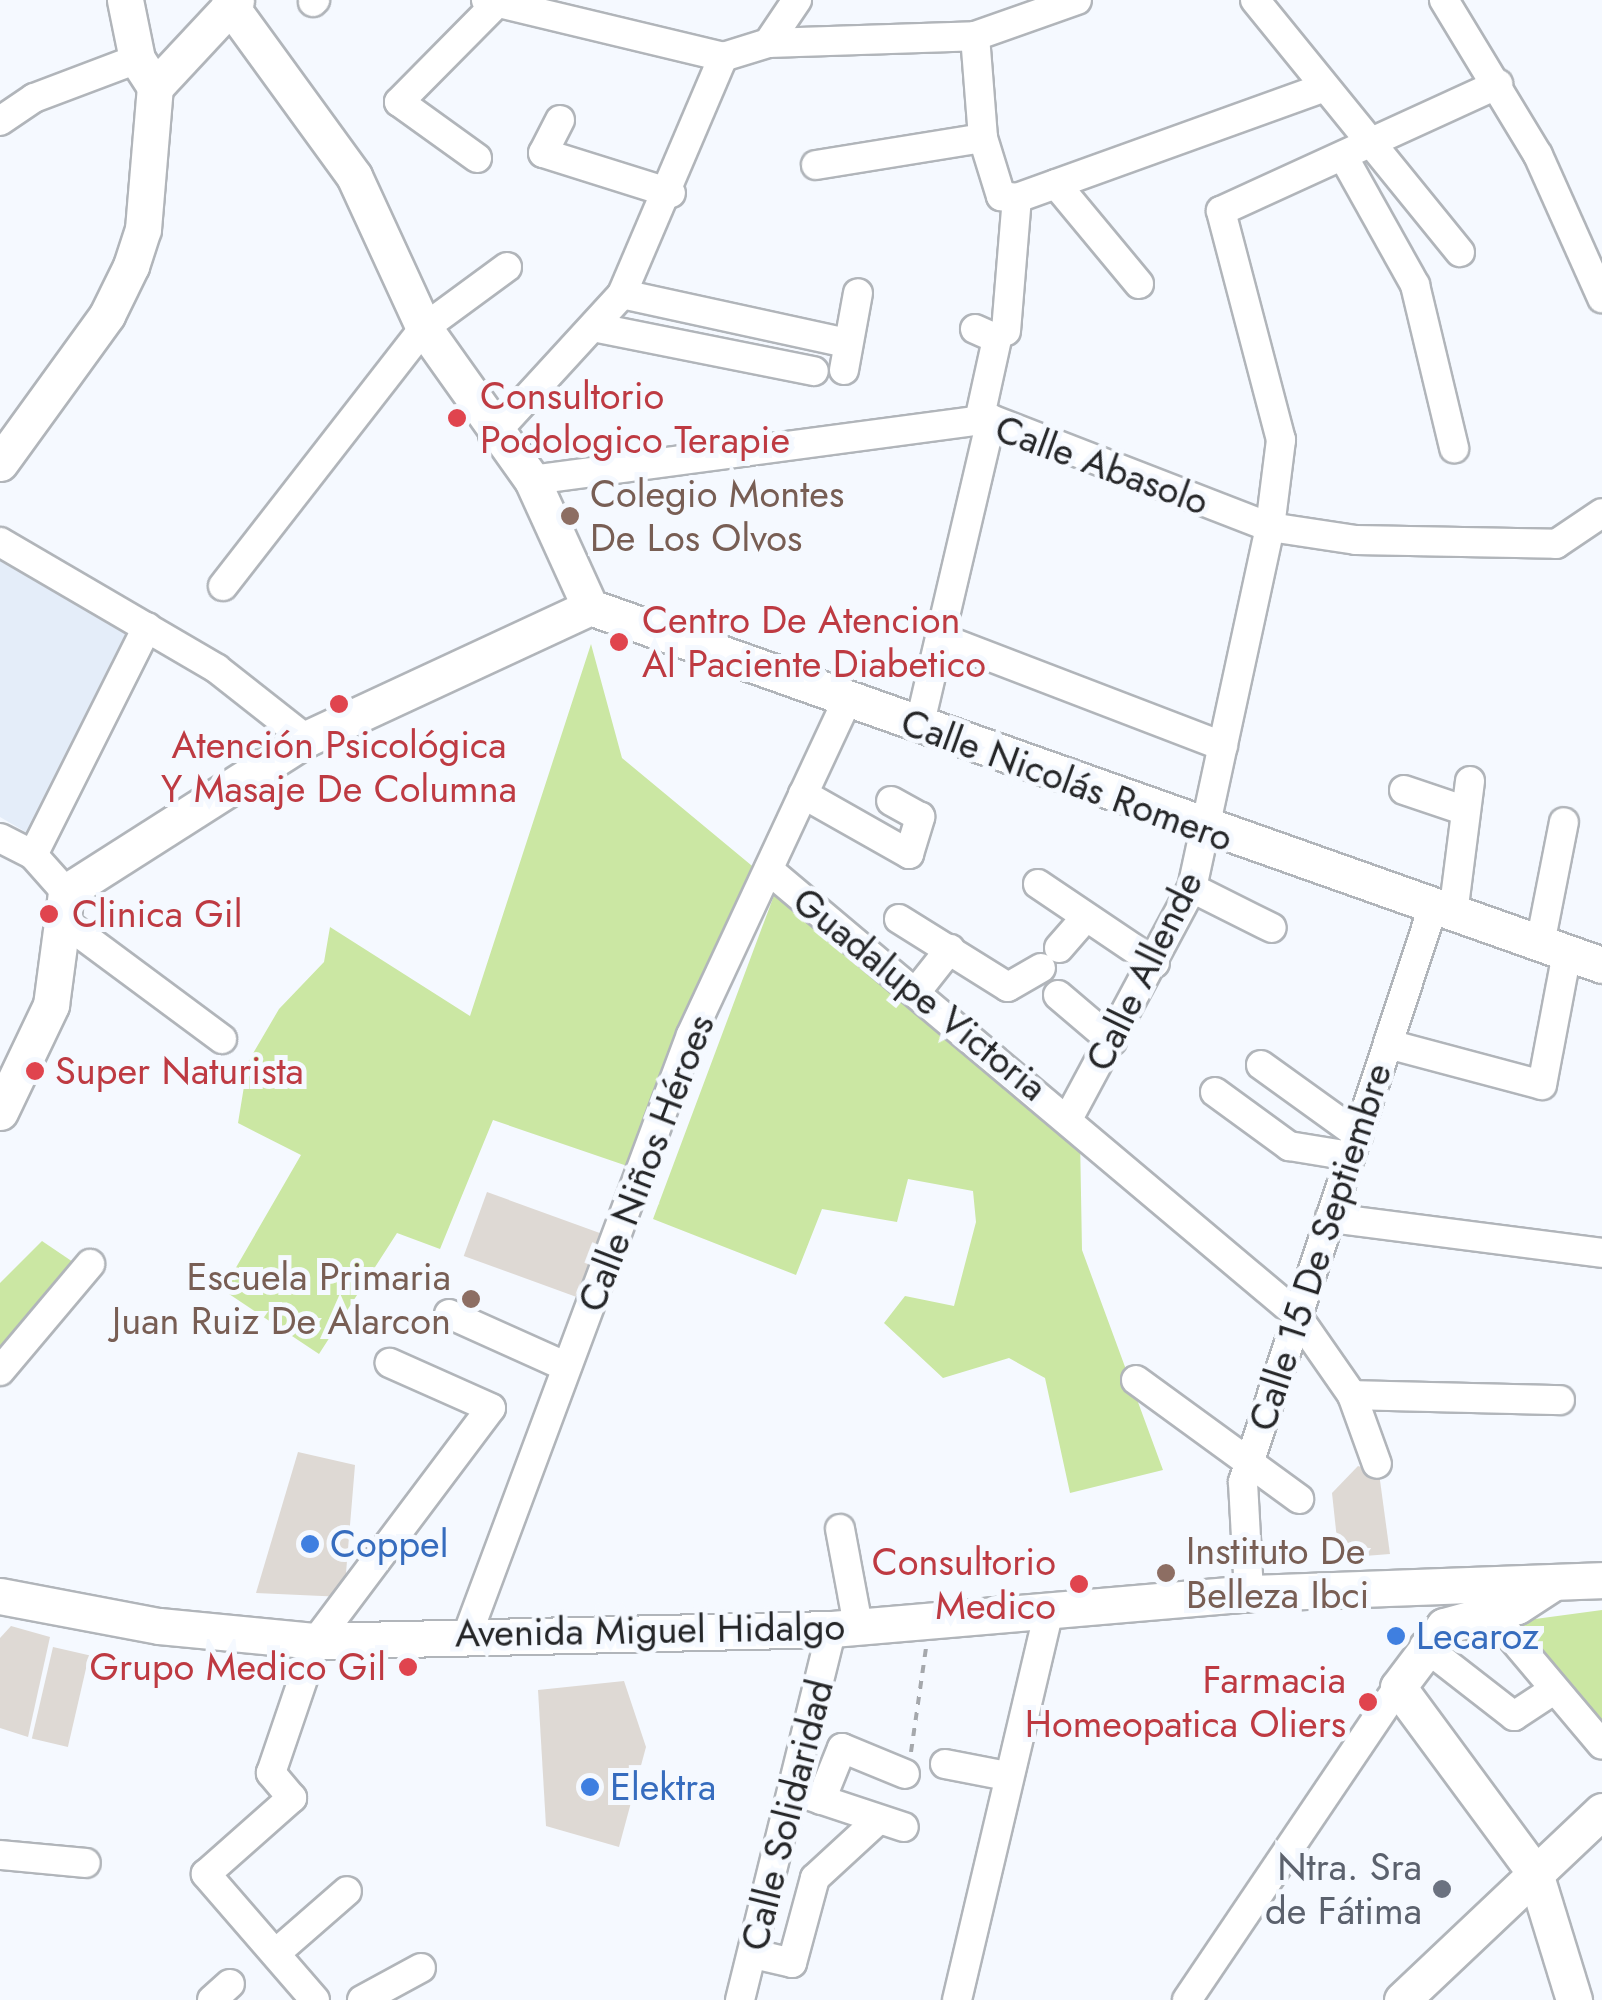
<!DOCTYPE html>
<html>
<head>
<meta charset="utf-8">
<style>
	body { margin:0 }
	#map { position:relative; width:1602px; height:2000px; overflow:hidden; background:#f5f9ff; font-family:Jost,sans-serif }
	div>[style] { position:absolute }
	.built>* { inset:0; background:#e4edf9 }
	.green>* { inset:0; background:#cbe7a3 }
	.building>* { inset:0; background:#ded9d4; transform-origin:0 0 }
	.path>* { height:4px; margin-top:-2px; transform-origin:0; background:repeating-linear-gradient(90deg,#a5a8ac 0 8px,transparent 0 16px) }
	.roads { filter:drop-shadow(2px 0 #b1b5ba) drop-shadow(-2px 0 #b1b5ba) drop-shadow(0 2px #b1b5ba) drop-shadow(0 -2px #b1b5ba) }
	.minor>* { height:28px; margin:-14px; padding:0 14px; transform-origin:14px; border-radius:14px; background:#fff }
	.major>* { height:35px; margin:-17.5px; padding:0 17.5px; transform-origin:17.5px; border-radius:17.5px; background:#fff }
	.dots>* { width:28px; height:28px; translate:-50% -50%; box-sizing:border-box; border:5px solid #f5f9ff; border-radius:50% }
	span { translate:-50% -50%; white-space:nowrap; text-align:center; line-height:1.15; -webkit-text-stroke:10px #f5f9ff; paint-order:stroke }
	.health-label { font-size:38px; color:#be3a42 }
	.left { translate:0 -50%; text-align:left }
	.right { translate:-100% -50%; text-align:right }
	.street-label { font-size:38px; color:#252628 }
	.education-label { font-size:38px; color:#785e54 }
	.shop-label { font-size:38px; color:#366cbe }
	.worship-label { font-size:38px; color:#5b616d }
</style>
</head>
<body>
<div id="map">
	<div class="built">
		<div style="clip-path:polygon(0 548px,141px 629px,36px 838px,0 817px)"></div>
	</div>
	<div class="green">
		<div style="clip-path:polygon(591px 644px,622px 758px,757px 870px,636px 1169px,493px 1120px,440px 1249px,397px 1233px,319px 1354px,223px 1290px,301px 1155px,238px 1123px,248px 1062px,279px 1009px,324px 962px,330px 927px,470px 1016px)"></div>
		<div style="clip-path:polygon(776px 890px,1080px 1137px,1082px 1250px,1163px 1470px,1070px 1493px,1045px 1378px,1009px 1358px,943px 1378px,884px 1323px,905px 1296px,954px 1306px,976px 1222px,973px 1191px,908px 1179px,897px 1222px,822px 1209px,796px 1275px,653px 1219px)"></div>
		<div style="clip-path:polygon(42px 1241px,73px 1262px,0 1363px,0 1283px)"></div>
		<div style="clip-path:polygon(1602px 1610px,1602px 1735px,1499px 1624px)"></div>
	</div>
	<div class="building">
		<div style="left:487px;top:1192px;width:131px;height:68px;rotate:20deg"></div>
		<div style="clip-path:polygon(298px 1452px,355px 1465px,344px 1597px,256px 1593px)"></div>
		<div style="clip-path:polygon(1358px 1466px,1379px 1473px,1390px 1554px,1339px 1558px,1332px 1493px)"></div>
		<div style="clip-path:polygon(11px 1626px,50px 1637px,28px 1737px,0 1728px,0 1638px)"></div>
		<div style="left:53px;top:1647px;width:37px;height:94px;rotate:13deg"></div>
		<div style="clip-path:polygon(624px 1681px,646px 1747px,619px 1847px,546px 1826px,538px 1690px)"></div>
	</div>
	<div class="path">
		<div style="left:911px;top:1752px;width:105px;rotate:-81.8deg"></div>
	</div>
	<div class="roads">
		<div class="minor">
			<div style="left:486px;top:0;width:244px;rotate:13.5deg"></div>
			<div style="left:723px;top:57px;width:47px;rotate:-17.3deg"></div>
			<div style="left:768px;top:43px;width:207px;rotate:-1.9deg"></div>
			<div style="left:975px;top:36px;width:108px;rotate:-19.4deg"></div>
			<div style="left:1255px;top:0;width:325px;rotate:50.9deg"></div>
			<div style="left:1444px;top:0;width:181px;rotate:58.8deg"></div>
			<div style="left:1538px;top:155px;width:157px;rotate:65.9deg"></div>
			<div style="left:313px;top:2px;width:3px;rotate:-45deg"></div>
			<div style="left:975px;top:36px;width:102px;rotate:85.5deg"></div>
			<div style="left:983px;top:138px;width:61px;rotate:72.8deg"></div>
			<div style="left:1001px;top:196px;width:16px;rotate:7deg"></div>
			<div style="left:1017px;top:198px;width:325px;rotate:-19.8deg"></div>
			<div style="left:768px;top:43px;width:52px;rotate:-56deg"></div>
			<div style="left:560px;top:120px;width:37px;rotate:117deg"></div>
			<div style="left:543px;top:153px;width:134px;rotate:17.4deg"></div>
			<div style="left:0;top:121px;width:41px;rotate:-34.1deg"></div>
			<div style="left:34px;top:98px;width:110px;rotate:-20.7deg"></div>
			<div style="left:1343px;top:156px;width:148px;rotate:60.8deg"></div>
			<div style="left:1415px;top:285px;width:168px;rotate:76.5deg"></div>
			<div style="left:477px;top:158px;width:96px;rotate:-144.3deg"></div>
			<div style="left:399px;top:102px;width:138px;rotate:-45.3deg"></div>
			<div style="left:816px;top:165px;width:169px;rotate:-9.2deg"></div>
			<div style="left:1056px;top:184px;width:130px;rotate:50.3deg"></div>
			<div style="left:622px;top:294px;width:230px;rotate:12.3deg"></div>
			<div style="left:598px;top:328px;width:220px;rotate:11.3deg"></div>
			<div style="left:975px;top:329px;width:24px;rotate:24deg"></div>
			<div style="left:997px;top:339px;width:84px;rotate:102.4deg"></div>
			<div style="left:1006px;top:331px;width:133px;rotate:-85.3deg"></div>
			<div style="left:844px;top:370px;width:78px;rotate:-79.7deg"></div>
			<div style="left:493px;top:435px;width:191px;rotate:-47.5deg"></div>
			<div style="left:622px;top:294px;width:258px;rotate:-66.9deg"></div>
			<div style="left:532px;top:480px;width:463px;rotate:-7.6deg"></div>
			<div style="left:991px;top:419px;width:299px;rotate:21.2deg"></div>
			<div style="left:1270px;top:527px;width:87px;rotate:8.6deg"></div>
			<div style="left:1356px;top:540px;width:200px;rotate:1.1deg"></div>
			<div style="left:1556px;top:544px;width:55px;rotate:-34deg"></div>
			<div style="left:0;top:542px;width:251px;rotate:30.3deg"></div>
			<div style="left:217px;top:669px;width:113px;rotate:38.2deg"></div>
			<div style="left:223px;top:586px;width:327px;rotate:-52.1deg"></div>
			<div style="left:424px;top:328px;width:103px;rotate:-36.3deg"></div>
			<div style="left:941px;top:638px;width:302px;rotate:21deg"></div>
			<div style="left:919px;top:727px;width:316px;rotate:-76.8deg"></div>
			<div style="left:1404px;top:790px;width:65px;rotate:18.7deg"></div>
			<div style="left:803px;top:794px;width:122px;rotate:29.5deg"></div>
			<div style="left:909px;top:854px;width:39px;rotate:-73deg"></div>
			<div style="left:920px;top:817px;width:33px;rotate:-151deg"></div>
			<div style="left:0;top:838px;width:37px;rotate:27deg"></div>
			<div style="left:33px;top:855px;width:50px;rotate:48.3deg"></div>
			<div style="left:33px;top:855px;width:255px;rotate:-63.4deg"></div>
			<div style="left:770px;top:871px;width:686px;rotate:40.09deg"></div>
			<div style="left:1295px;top:1313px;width:100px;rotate:55.2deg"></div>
			<div style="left:1352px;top:1395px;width:73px;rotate:70.1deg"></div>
			<div style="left:1038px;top:884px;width:141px;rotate:34deg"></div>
			<div style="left:1192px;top:888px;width:89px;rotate:26.6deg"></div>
			<div style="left:1453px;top:914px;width:134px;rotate:-82.7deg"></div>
			<div style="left:59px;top:918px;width:203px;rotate:36.6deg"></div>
			<div style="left:899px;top:919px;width:128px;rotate:32deg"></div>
			<div style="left:1008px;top:987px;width:38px;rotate:-30deg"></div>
			<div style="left:1540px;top:944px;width:124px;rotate:-78.9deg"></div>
			<div style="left:1059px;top:948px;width:40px;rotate:-49deg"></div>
			<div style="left:916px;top:992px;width:55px;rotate:-51.7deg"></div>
			<div style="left:1058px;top:995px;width:71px;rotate:40.4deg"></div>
			<div style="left:1388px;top:1044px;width:159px;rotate:14.9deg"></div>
			<div style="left:1542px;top:1085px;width:134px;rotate:-79.3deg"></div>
			<div style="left:1261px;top:1065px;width:120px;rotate:35.8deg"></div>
			<div style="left:1215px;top:1092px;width:92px;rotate:36.1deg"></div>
			<div style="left:1289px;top:1146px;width:62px;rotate:9.3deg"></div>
			<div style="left:1069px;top:1117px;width:260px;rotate:-61.8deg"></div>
			<div style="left:1192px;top:888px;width:369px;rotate:-77.8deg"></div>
			<div style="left:1270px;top:527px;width:88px;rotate:-82.8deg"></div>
			<div style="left:1281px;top:440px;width:237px;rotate:-104.7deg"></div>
			<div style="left:1221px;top:211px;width:305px;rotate:-24.6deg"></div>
			<div style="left:1330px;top:1218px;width:274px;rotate:7.3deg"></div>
			<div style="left:449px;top:1314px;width:129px;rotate:24.2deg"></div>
			<div style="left:0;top:1371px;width:140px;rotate:-49.9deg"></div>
			<div style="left:1136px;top:1380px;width:202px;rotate:36.1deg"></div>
			<div style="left:1352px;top:1395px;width:208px;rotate:1.4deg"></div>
			<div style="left:840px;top:1529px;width:98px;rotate:79.4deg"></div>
			<div style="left:1249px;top:1593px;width:111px;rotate:-93.1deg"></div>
			<div style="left:1243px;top:1482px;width:606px;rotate:-71.71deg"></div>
			<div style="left:1491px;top:1613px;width:172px;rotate:49.9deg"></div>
			<div style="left:468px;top:1633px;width:638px;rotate:-69.55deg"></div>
			<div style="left:691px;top:1035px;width:367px;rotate:-65deg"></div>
			<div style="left:1424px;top:1646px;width:114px;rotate:37.9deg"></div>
			<div style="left:1514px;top:1716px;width:45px;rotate:-33.3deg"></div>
			<div style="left:945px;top:1764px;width:63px;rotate:11deg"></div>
			<div style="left:804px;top:1794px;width:105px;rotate:18.3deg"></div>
			<div style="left:821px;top:1800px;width:56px;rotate:-68deg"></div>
			<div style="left:842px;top:1748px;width:68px;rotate:22.4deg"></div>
			<div style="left:0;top:1855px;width:86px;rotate:5.3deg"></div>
			<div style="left:276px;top:1953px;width:94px;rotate:-41.1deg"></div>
			<div style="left:754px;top:1954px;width:39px;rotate:13deg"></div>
			<div style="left:792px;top:1963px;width:88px;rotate:-74.9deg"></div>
			<div style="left:815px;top:1878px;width:83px;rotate:-42.6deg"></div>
			<div style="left:212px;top:2000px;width:24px;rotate:-42deg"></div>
			<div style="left:315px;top:2000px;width:167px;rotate:-130.9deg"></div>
			<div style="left:206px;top:1874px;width:115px;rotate:-41.5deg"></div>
			<div style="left:292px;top:1798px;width:33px;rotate:-130deg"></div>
			<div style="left:271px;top:1773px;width:139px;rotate:-71.2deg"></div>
			<div style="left:316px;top:1641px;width:291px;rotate:-53.1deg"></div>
			<div style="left:491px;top:1408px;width:111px;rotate:-156deg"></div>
			<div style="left:362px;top:2000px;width:67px;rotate:-28.5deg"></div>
			<div style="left:740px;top:2000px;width:382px;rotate:-76.1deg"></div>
			<div style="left:957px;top:2000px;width:400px;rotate:-76.7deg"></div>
			<div style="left:1187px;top:2000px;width:377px;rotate:-56deg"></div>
		</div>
		<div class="major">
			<div style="left:125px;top:0;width:60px;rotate:78.5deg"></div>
			<div style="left:137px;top:59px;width:33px;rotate:57deg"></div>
			<div style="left:229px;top:4px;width:213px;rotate:54deg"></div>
			<div style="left:354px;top:176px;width:167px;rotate:65.3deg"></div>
			<div style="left:424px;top:328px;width:186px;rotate:54.6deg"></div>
			<div style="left:532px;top:480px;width:140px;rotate:65.5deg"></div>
			<div style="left:0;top:463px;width:183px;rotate:-54.1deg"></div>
			<div style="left:107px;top:315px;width:55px;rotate:-63.9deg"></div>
			<div style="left:131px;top:266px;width:39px;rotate:-72deg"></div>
			<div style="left:143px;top:229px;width:143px;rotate:-85.2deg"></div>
			<div style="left:155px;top:87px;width:119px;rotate:-47deg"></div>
			<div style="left:0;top:1112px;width:119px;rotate:-64.5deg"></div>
			<div style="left:51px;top:1005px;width:114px;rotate:-82.4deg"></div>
			<div style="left:66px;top:892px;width:285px;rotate:-32.5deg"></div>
			<div style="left:306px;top:739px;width:313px;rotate:-24.9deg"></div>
			<div style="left:590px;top:607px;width:1073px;rotate:19.48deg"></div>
			<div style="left:1554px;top:1582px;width:44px;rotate:147deg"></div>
			<div style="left:1517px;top:1606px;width:76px;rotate:164.7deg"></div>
			<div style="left:1444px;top:1626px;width:76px;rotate:127deg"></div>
			<div style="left:1398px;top:1687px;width:231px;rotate:53.6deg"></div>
			<div style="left:1535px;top:1873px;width:133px;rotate:72.9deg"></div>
			<div style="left:0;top:1596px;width:162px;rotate:10.7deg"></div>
			<div style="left:159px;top:1626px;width:158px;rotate:5.5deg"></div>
			<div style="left:316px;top:1641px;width:516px;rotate:-1.33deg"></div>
			<div style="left:832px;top:1629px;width:419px;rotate:-4.9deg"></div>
			<div style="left:1249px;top:1593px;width:353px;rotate:-2.1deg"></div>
			<div style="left:1402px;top:2000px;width:275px;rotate:-43.4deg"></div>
		</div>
	</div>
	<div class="dots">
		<div style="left:457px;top:418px;background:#e0444e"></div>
		<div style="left:570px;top:516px;background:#8d6e63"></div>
		<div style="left:619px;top:642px;background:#e0444e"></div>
		<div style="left:339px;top:704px;background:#e0444e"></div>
		<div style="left:49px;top:914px;background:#e0444e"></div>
		<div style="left:35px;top:1071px;background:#e0444e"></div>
		<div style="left:471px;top:1299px;background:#8d6e63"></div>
		<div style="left:310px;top:1544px;background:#3f7fe0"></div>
		<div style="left:1166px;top:1573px;background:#8d6e63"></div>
		<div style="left:1079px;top:1584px;background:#e0444e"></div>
		<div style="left:1396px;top:1636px;background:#3f7fe0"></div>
		<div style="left:408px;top:1667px;background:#e0444e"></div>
		<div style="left:1368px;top:1702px;background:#e0444e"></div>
		<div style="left:590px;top:1787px;background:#3f7fe0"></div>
		<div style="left:1442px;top:1889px;background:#6b7280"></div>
	</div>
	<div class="health-label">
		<span class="left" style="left:480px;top:418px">Consultorio<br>Podologico Terapie</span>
		<span class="left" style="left:642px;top:642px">Centro De Atencion<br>Al Paciente Diabetico</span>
		<span style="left:339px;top:767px">Atención Psicológica<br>Y Masaje De Columna</span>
		<span class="left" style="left:72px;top:914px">Clinica Gil</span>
		<span class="left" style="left:55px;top:1071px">Super Naturista</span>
		<span class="right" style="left:1056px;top:1584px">Consultorio<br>Medico</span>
		<span class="right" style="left:386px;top:1667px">Grupo Medico Gil</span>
		<span class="right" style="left:1346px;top:1702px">Farmacia<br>Homeopatica Oliers</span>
	</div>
	<div class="street-label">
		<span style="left:1102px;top:465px;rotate:20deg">Calle Abasolo</span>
		<span style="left:1067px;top:780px;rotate:20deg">Calle Nicolás Romero</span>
		<span style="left:1144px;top:971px;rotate:-64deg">Calle Allende</span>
		<span style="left:920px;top:994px;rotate:39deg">Guadalupe Victoria</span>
		<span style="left:646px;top:1163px;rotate:-69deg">Calle Niños Héroes</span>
		<span style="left:1320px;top:1247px;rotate:-72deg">Calle 15 De Septiembre</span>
		<span style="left:650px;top:1630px;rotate:-1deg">Avenida Miguel Hidalgo</span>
		<span style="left:787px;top:1815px;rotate:-76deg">Calle Solidaridad</span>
	</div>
	<div class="education-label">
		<span class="left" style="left:590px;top:516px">Colegio Montes<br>De Los Olvos</span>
		<span class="right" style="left:451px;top:1299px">Escuela Primaria<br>Juan Ruiz De Alarcon</span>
		<span class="left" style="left:1186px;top:1573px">Instituto De<br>Belleza Ibci</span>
	</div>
	<div class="shop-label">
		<span class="left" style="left:330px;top:1544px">Coppel</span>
		<span class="left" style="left:1416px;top:1636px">Lecaroz</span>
		<span class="left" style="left:610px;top:1787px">Elektra</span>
	</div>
	<div class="worship-label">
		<span class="right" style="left:1422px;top:1889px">Ntra. Sra<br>de Fátima</span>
	</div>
</div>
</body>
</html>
